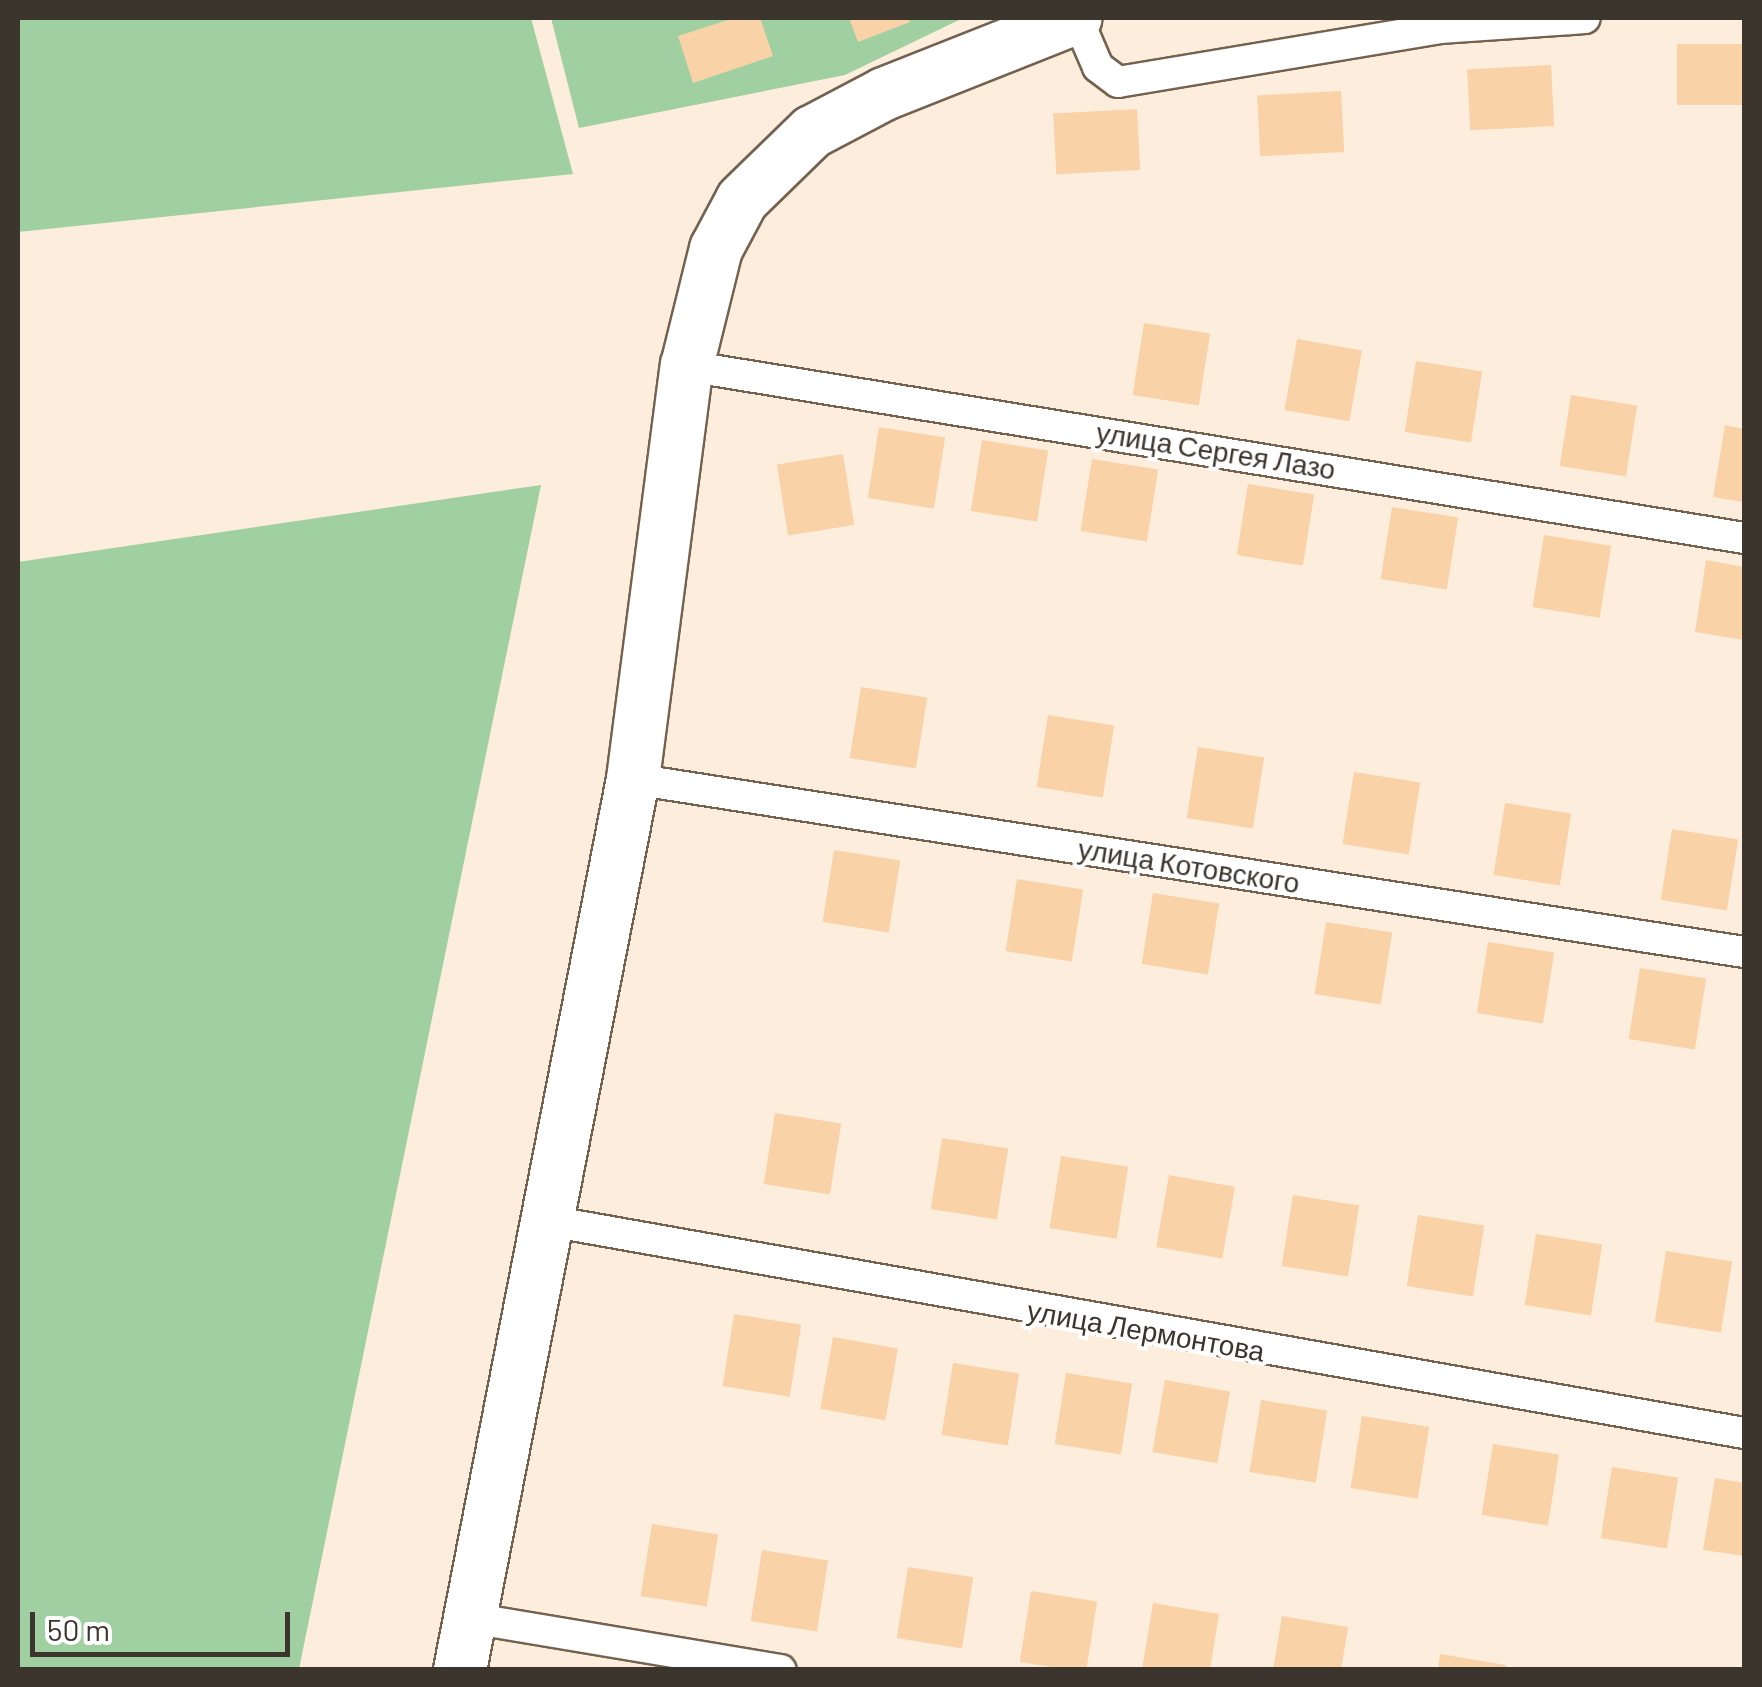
<!DOCTYPE html>
<html>
<head>
<meta charset="utf-8">
<style>
	body { margin:0 }
	#map { position:relative; width:1762px; height:1687px; overflow:hidden; background:#fdeddc; font-family:Barlow,sans-serif }
	div>[style] { position:absolute }
	.green>* { inset:0; background:#a0d0a1 }
	.building>* { inset:0; background:#f9d2a8; transform-origin:0 0 }
	.roads { filter:drop-shadow(2px 0 #73624f) drop-shadow(-2px 0 #73624f) drop-shadow(0 2px #73624f) drop-shadow(0 -2px #73624f) }
	.minor>* { height:30px; margin:-15px; padding:0 15px; transform-origin:15px; border-radius:15px; background:#fff }
	.trunk>* { height:52px; margin:-26px; padding:0 26px; transform-origin:26px; border-radius:26px; background:#fff }
	span { translate:-50% -50%; white-space:nowrap; text-align:center; line-height:1.15; -webkit-text-stroke:8px #fff; paint-order:stroke }
	.street-label { font-size:28px; color:#3c352d }
	.frame { position:absolute; inset:0; border:20px solid #3c352d; pointer-events:none }
	.scale { position:absolute; left:30px; top:1612px; width:260px; height:45px; box-sizing:border-box; border:5px solid #3c352d; border-top:0; padding-left:12px; font-size:30px; line-height:35px; white-space:nowrap; color:#3c352d; -webkit-text-stroke:8px #fff; paint-order:stroke }
</style>
</head>
<body>
<div id="map">
	<div class="green">
		<div style="clip-path:polygon(18px 18px,531px 18px,573px 174px,18px 232px)"></div>
		<div style="clip-path:polygon(551px 18px,963px 18px,845px 75px,579px 128px)"></div>
		<div style="clip-path:polygon(541px 485px,299px 1669px,18px 1669px,18px 562px)"></div>
	</div>
	<div class="building">
		<div style="clip-path:polygon(734px 18px,760px 18px,773px 56px,693px 83px,678px 36px)"></div>
		<div style="clip-path:polygon(849px 18px,908px 18px,910px 22px,858px 42px)"></div>
		<div style="left:1744px;top:44px;width:61px;height:67px;rotate:90deg"></div>
		<div style="left:1551px;top:65px;width:61px;height:84px;rotate:87deg"></div>
		<div style="left:1341px;top:91px;width:61px;height:84px;rotate:87deg"></div>
		<div style="left:1137px;top:109px;width:61px;height:84px;rotate:87deg"></div>
		<div style="left:1144px;top:323px;width:67px;height:73px;rotate:9deg"></div>
		<div style="left:1297px;top:339px;width:66px;height:72px;rotate:10deg"></div>
		<div style="left:1416px;top:361px;width:67px;height:72px;rotate:9deg"></div>
		<div style="left:1571px;top:395px;width:67px;height:72px;rotate:9deg"></div>
		<div style="clip-path:polygon(1725px 425px,1744px 429px,1744px 502px,1713px 497px)"></div>
		<div style="left:879px;top:427px;width:67px;height:72px;rotate:9deg"></div>
		<div style="left:982px;top:440px;width:67px;height:72px;rotate:9deg"></div>
		<div style="left:843px;top:454px;width:72px;height:67px;rotate:81deg"></div>
		<div style="left:1092px;top:459px;width:67px;height:73px;rotate:9deg"></div>
		<div style="left:1248px;top:484px;width:67px;height:72px;rotate:9deg"></div>
		<div style="left:1392px;top:507px;width:67px;height:73px;rotate:9deg"></div>
		<div style="left:1544px;top:535px;width:68px;height:73px;rotate:9deg"></div>
		<div style="clip-path:polygon(1706px 560px,1744px 567px,1744px 640px,1695px 632px)"></div>
		<div style="left:861px;top:687px;width:67px;height:72px;rotate:9deg"></div>
		<div style="left:1048px;top:715px;width:67px;height:73px;rotate:9deg"></div>
		<div style="left:1198px;top:747px;width:67px;height:72px;rotate:9deg"></div>
		<div style="left:1354px;top:772px;width:67px;height:73px;rotate:9deg"></div>
		<div style="left:1505px;top:803px;width:67px;height:73px;rotate:9deg"></div>
		<div style="left:1672px;top:829px;width:67px;height:72px;rotate:9deg"></div>
		<div style="left:834px;top:850px;width:67px;height:73px;rotate:9deg"></div>
		<div style="left:1017px;top:879px;width:67px;height:73px;rotate:9deg"></div>
		<div style="left:1153px;top:893px;width:67px;height:72px;rotate:9deg"></div>
		<div style="left:1326px;top:922px;width:67px;height:73px;rotate:9deg"></div>
		<div style="left:1488px;top:942px;width:67px;height:72px;rotate:9deg"></div>
		<div style="left:1640px;top:968px;width:67px;height:72px;rotate:9deg"></div>
		<div style="left:775px;top:1113px;width:67px;height:72px;rotate:9deg"></div>
		<div style="left:942px;top:1138px;width:67px;height:72px;rotate:9deg"></div>
		<div style="left:1061px;top:1156px;width:68px;height:73px;rotate:9deg"></div>
		<div style="left:1169px;top:1175px;width:67px;height:73px;rotate:10deg"></div>
		<div style="left:1293px;top:1195px;width:67px;height:72px;rotate:9deg"></div>
		<div style="left:1418px;top:1215px;width:67px;height:72px;rotate:9deg"></div>
		<div style="left:1536px;top:1234px;width:67px;height:72px;rotate:9deg"></div>
		<div style="left:1666px;top:1251px;width:67px;height:72px;rotate:9deg"></div>
		<div style="left:734px;top:1314px;width:68px;height:73px;rotate:9deg"></div>
		<div style="left:833px;top:1337px;width:66px;height:73px;rotate:10deg"></div>
		<div style="left:953px;top:1363px;width:67px;height:73px;rotate:9deg"></div>
		<div style="left:1066px;top:1373px;width:67px;height:72px;rotate:9deg"></div>
		<div style="left:1165px;top:1380px;width:66px;height:73px;rotate:10deg"></div>
		<div style="left:1261px;top:1400px;width:67px;height:73px;rotate:9deg"></div>
		<div style="left:1362px;top:1416px;width:68px;height:73px;rotate:9deg"></div>
		<div style="left:1493px;top:1444px;width:67px;height:72px;rotate:9deg"></div>
		<div style="left:1612px;top:1467px;width:67px;height:72px;rotate:9deg"></div>
		<div style="clip-path:polygon(1715px 1478px,1744px 1483px,1744px 1556px,1703px 1550px)"></div>
		<div style="left:652px;top:1524px;width:67px;height:73px;rotate:9deg"></div>
		<div style="left:762px;top:1550px;width:67px;height:72px;rotate:9deg"></div>
		<div style="left:908px;top:1567px;width:66px;height:72px;rotate:9deg"></div>
		<div style="left:1031px;top:1591px;width:67px;height:72px;rotate:9deg"></div>
		<div style="clip-path:polygon(1153px 1603px,1219px 1614px,1210px 1670px,1142px 1670px)"></div>
		<div style="clip-path:polygon(1282px 1616px,1348px 1627px,1341px 1670px,1273px 1670px)"></div>
		<div style="clip-path:polygon(1440px 1654px,1506px 1665px,1506px 1670px,1438px 1670px)"></div>
	</div>
	<div class="roads">
		<div class="minor">
			<div style="left:1077px;top:18px;width:53px;rotate:66.8deg"></div>
			<div style="left:1098px;top:67px;width:25px;rotate:37deg"></div>
			<div style="left:1118px;top:82px;width:326px;rotate:-9.5deg"></div>
			<div style="left:1440px;top:28px;width:145px;rotate:-3.9deg"></div>
			<div style="left:687px;top:366px;width:1071px;rotate:9.24deg"></div>
			<div style="left:633px;top:779px;width:1124px;rotate:8.85deg"></div>
			<div style="left:549px;top:1221px;width:1214px;rotate:10.06deg"></div>
			<div style="left:470px;top:1618px;width:315px;rotate:9.5deg"></div>
		</div>
		<div class="trunk">
			<div style="left:460px;top:1670px;width:908px;rotate:-79.01deg"></div>
			<div style="left:633px;top:779px;width:417px;rotate:-82.6deg"></div>
			<div style="left:687px;top:366px;width:121px;rotate:-76.1deg"></div>
			<div style="left:716px;top:249px;width:55px;rotate:-62deg"></div>
			<div style="left:742px;top:200px;width:98px;rotate:-44.2deg"></div>
			<div style="left:812px;top:132px;width:81px;rotate:-27.8deg"></div>
			<div style="left:884px;top:94px;width:206px;rotate:-21.6deg"></div>
		</div>
	</div>
	<div class="street-label">
		<span style="left:1216px;top:450px;rotate:9deg">улица Сергея Лазо</span>
		<span style="left:1189px;top:865px;rotate:9deg">улица Котовского</span>
		<span style="left:1146px;top:1330px;rotate:10deg">улица Лермонтова</span>
	</div>
	<div class="frame"></div>
	<div class="scale">50 m</div>
</div>
</body>
</html>
